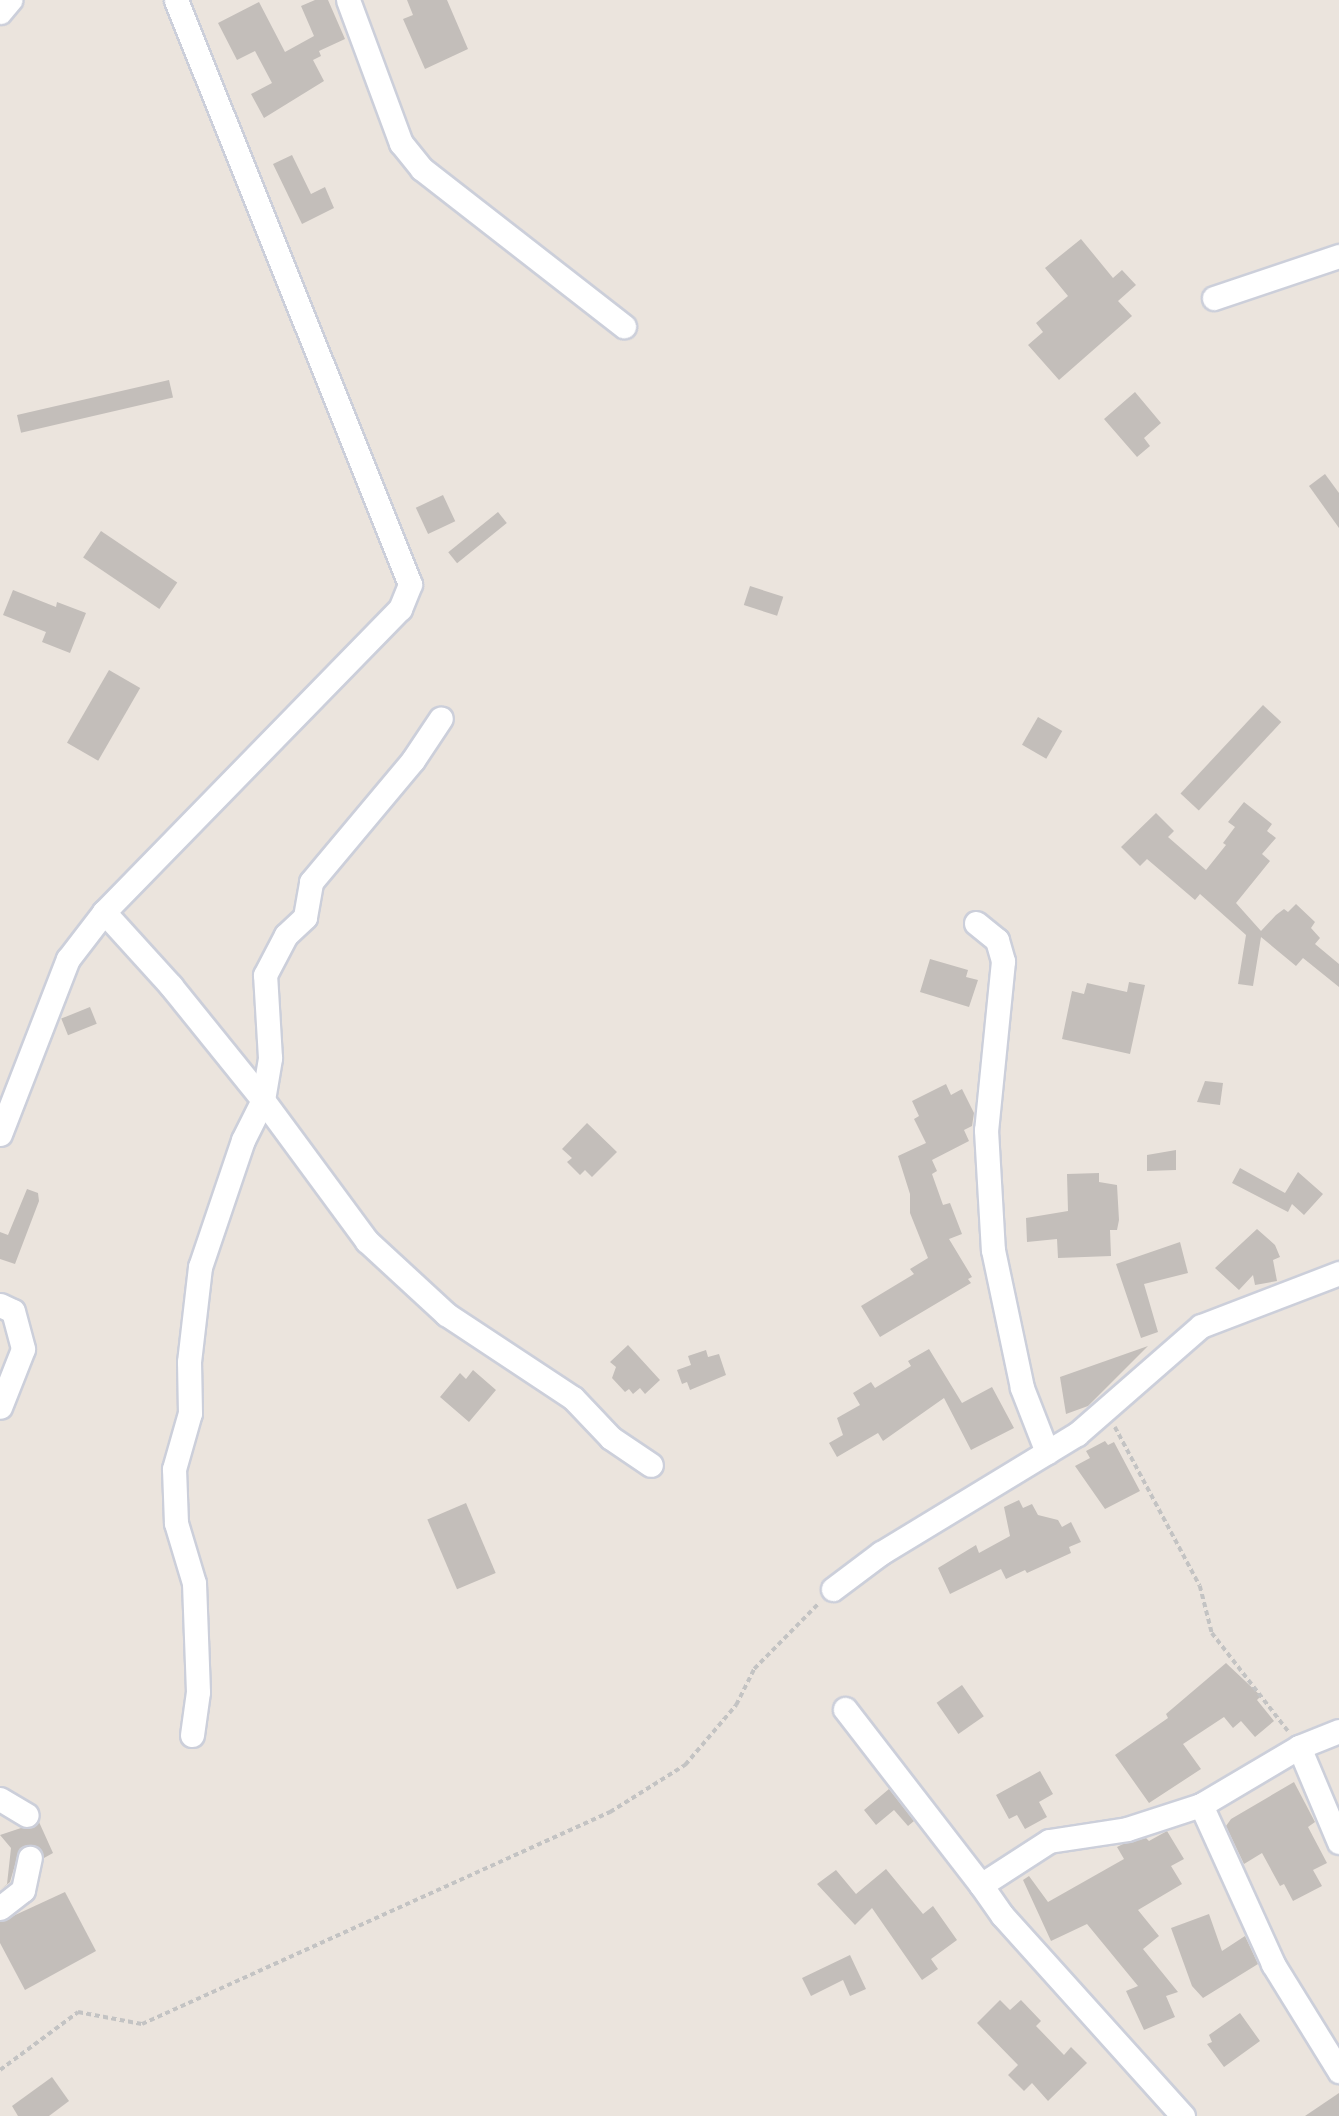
<!DOCTYPE html>
<html>
<head>
<meta charset="utf-8">
<style>
	body { margin:0 }
	#map { position:relative; width:1339px; height:2116px; overflow:hidden; background:#ebe4dd; font-family:"DejaVu Sans",sans-serif }
	div>[style] { position:absolute }
	.building>* { inset:0; background:#c3beba; transform-origin:0 0 }
	.path>* { height:3.5px; margin-top:-1.75px; transform-origin:0; background:repeating-linear-gradient(90deg,#c3c3c3 0 5px,transparent 0 8.5px) }
	.roads { filter:drop-shadow(2px 0 #cccfda) drop-shadow(-2px 0 #cccfda) drop-shadow(0 2px #cccfda) drop-shadow(0 -2px #cccfda) }
	.street>* { height:23px; margin:-11.5px; padding:0 11.5px; transform-origin:11.5px; border-radius:11.5px; background:#fff }
	span { translate:-50% -50%; white-space:nowrap; text-align:center; line-height:1.15; -webkit-text-stroke:5px #fff; paint-order:stroke }
</style>
</head>
<body>
<div id="map">
	<div class="building">
		<div style="clip-path:polygon(315px 0,328px 0,345px 39px,319px 51px,321px 56px,313px 60px,324px 81px,264px 118px,251px 94px,272px 83px,255px 51px,237px 60px,218px 23px,259px 2px,285px 52px,314px 36px,301px 6px)"></div>
		<div style="clip-path:polygon(407px 0,447px 0,468px 49px,425px 69px,403px 19px,413px 15px)"></div>
		<div style="clip-path:polygon(292px 155px,311px 194px,325px 187px,334px 208px,302px 224px,273px 164px)"></div>
		<div style="clip-path:polygon(1081px 239px,1113px 278px,1122px 270px,1136px 285px,1118px 301px,1132px 316px,1059px 380px,1028px 345px,1043px 332px,1036px 323px,1068px 296px,1045px 268px)"></div>
		<div style="left:169px;top:380px;width:18px;height:156px;rotate:77deg"></div>
		<div style="clip-path:polygon(1135px 392px,1161px 423px,1144px 438px,1150px 446px,1137px 457px,1104px 419px)"></div>
		<div style="clip-path:polygon(1325px 474px,1339px 493px,1339px 528px,1309px 486px)"></div>
		<div style="left:443px;top:495px;width:29px;height:30px;rotate:65deg"></div>
		<div style="left:498px;top:512px;width:14px;height:64px;rotate:51deg"></div>
		<div style="left:101px;top:531px;width:92px;height:32px;rotate:34deg"></div>
		<div style="left:750px;top:586px;width:35px;height:20px;rotate:18deg"></div>
		<div style="clip-path:polygon(13px 590px,56px 607px,57px 602px,86px 613px,70px 653px,42px 642px,46px 632px,3px 615px)"></div>
		<div style="left:109px;top:670px;width:36px;height:84px;rotate:30deg"></div>
		<div style="left:1263px;top:705px;width:25px;height:121px;rotate:43deg"></div>
		<div style="left:1038px;top:717px;width:28px;height:32px;rotate:30deg"></div>
		<div style="clip-path:polygon(1244px 802px,1272px 824px,1267px 831px,1276px 838px,1262px 854px,1270px 861px,1236px 903px,1261px 931px,1276px 915px,1284px 909px,1288px 912px,1296px 904px,1315px 922px,1311px 928px,1320px 938px,1315px 944px,1339px 964px,1339px 987px,1303px 958px,1296px 966px,1261px 937px,1253px 986px,1238px 984px,1246px 935px,1200px 894px,1195px 900px,1147px 859px,1140px 866px,1121px 847px,1156px 813px,1174px 831px,1168px 837px,1206px 870px,1226px 845px,1223px 843px,1235px 827px,1228px 822px)"></div>
		<div style="clip-path:polygon(930px 959px,968px 970px,966px 977px,978px 980px,969px 1007px,920px 992px)"></div>
		<div style="clip-path:polygon(1129px 982px,1145px 985px,1130px 1054px,1062px 1039px,1072px 991px,1084px 994px,1087px 983px,1127px 992px)"></div>
		<div style="left:90px;top:1007px;width:18px;height:31px;rotate:68deg"></div>
		<div style="clip-path:polygon(1205px 1081px,1223px 1083px,1220px 1105px,1197px 1102px)"></div>
		<div style="clip-path:polygon(946px 1084px,951px 1095px,962px 1089px,974px 1113px,972px 1126px,964px 1130px,969px 1141px,932px 1160px,937px 1171px,932px 1174px,943px 1205px,950px 1203px,962px 1234px,949px 1239px,972px 1277px,968px 1279px,971px 1283px,880px 1337px,861px 1306px,914px 1274px,910px 1269px,928px 1258px,910px 1213px,910px 1194px,898px 1156px,926px 1143px,914px 1119px,919px 1116px,912px 1101px)"></div>
		<div style="clip-path:polygon(587px 1123px,617px 1152px,592px 1177px,585px 1170px,580px 1175px,567px 1162px,572px 1158px,562px 1149px)"></div>
		<div style="clip-path:polygon(1176px 1150px,1176px 1170px,1147px 1171px,1147px 1155px)"></div>
		<div style="clip-path:polygon(1240px 1168px,1285px 1193px,1298px 1172px,1323px 1194px,1304px 1215px,1292px 1204px,1288px 1212px,1232px 1183px)"></div>
		<div style="clip-path:polygon(1099px 1173px,1099px 1182px,1117px 1185px,1119px 1220px,1117px 1230px,1110px 1230px,1111px 1256px,1058px 1258px,1057px 1239px,1027px 1242px,1026px 1218px,1068px 1211px,1067px 1174px)"></div>
		<div style="clip-path:polygon(27px 1189px,38px 1193px,39px 1201px,15px 1264px,0 1259px,0 1232px,8px 1235px)"></div>
		<div style="clip-path:polygon(1257px 1229px,1275px 1245px,1280px 1257px,1273px 1260px,1277px 1281px,1255px 1285px,1253px 1275px,1239px 1290px,1215px 1268px)"></div>
		<div style="clip-path:polygon(1180px 1242px,1188px 1273px,1144px 1284px,1158px 1332px,1141px 1338px,1116px 1264px)"></div>
		<div style="clip-path:polygon(628px 1345px,660px 1380px,645px 1394px,640px 1388px,633px 1394px,629px 1389px,625px 1392px,612px 1378px,616px 1367px,610px 1362px)"></div>
		<div style="clip-path:polygon(1148px 1346px,1088px 1406px,1066px 1414px,1060px 1377px)"></div>
		<div style="clip-path:polygon(929px 1349px,962px 1403px,992px 1387px,1014px 1428px,971px 1450px,944px 1398px,883px 1441px,878px 1433px,837px 1457px,829px 1443px,843px 1435px,837px 1418px,860px 1405px,853px 1393px,871px 1382px,875px 1388px,911px 1366px,908px 1361px)"></div>
		<div style="clip-path:polygon(706px 1350px,708px 1357px,719px 1354px,726px 1375px,690px 1390px,687px 1382px,682px 1384px,677px 1370px,691px 1365px,688px 1356px)"></div>
		<div style="clip-path:polygon(473px 1370px,496px 1390px,469px 1422px,440px 1397px,460px 1373px,466px 1379px)"></div>
		<div style="clip-path:polygon(1105px 1441px,1108px 1445px,1114px 1442px,1140px 1491px,1105px 1509px,1075px 1466px,1090px 1458px,1086px 1451px)"></div>
		<div style="clip-path:polygon(1019px 1500px,1023px 1508px,1032px 1504px,1038px 1515px,1058px 1520px,1062px 1527px,1071px 1522px,1081px 1542px,1069px 1547px,1071px 1553px,1027px 1573px,1025px 1570px,1006px 1579px,1001px 1569px,950px 1594px,938px 1568px,976px 1545px,979px 1553px,1010px 1536px,1004px 1507px)"></div>
		<div style="left:466px;top:1503px;width:76px;height:42px;rotate:67deg"></div>
		<div style="clip-path:polygon(1226px 1663px,1261px 1696px,1257px 1700px,1274px 1721px,1255px 1737px,1241px 1721px,1233px 1728px,1224px 1717px,1183px 1744px,1201px 1769px,1149px 1803px,1115px 1755px,1168px 1718px,1166px 1714px)"></div>
		<div style="left:962px;top:1685px;width:38px;height:31px;rotate:55deg"></div>
		<div style="clip-path:polygon(1040px 1771px,1053px 1794px,1039px 1802px,1047px 1817px,1025px 1829px,1017px 1815px,1009px 1819px,996px 1795px)"></div>
		<div style="clip-path:polygon(1294px 1782px,1315px 1822px,1308px 1827px,1327px 1863px,1313px 1870px,1322px 1886px,1293px 1901px,1284px 1884px,1280px 1886px,1262px 1853px,1244px 1864px,1226px 1826px,1231px 1819px)"></div>
		<div style="clip-path:polygon(889px 1789px,914px 1821px,908px 1826px,894px 1810px,876px 1825px,864px 1810px)"></div>
		<div style="clip-path:polygon(39px 1822px,53px 1853px,44px 1858px,34px 1845px,20px 1848px,10px 1882px,0 1890px,7px 1884px,11px 1848px,0 1835px)"></div>
		<div style="clip-path:polygon(1167px 1831px,1184px 1859px,1171px 1866px,1182px 1884px,1138px 1910px,1159px 1936px,1143px 1949px,1178px 1992px,1166px 1996px,1175px 2017px,1144px 2030px,1126px 1991px,1138px 1986px,1087px 1924px,1051px 1941px,1023px 1880px,1029px 1876px,1048px 1902px,1124px 1859px,1117px 1847px,1123px 1844px,1146px 1838px,1149px 1841px)"></div>
		<div style="clip-path:polygon(886px 1869px,923px 1914px,933px 1906px,957px 1940px,931px 1959px,938px 1969px,922px 1980px,872px 1908px,855px 1925px,817px 1884px,836px 1870px,856px 1894px)"></div>
		<div style="clip-path:polygon(65px 1892px,96px 1951px,25px 1990px,0 1943px,0 1922px)"></div>
		<div style="clip-path:polygon(1209px 1914px,1222px 1951px,1245px 1936px,1258px 1964px,1203px 1998px,1192px 1986px,1171px 1928px)"></div>
		<div style="clip-path:polygon(850px 1955px,866px 1989px,850px 1996px,843px 1980px,811px 1996px,802px 1978px)"></div>
		<div style="clip-path:polygon(1000px 2000px,1010px 2010px,1021px 2000px,1041px 2021px,1036px 2026px,1064px 2055px,1071px 2047px,1087px 2063px,1048px 2101px,1032px 2083px,1024px 2091px,1008px 2075px,1018px 2065px,977px 2023px)"></div>
		<div style="clip-path:polygon(1240px 2013px,1260px 2041px,1224px 2067px,1207px 2044px,1212px 2042px,1209px 2035px)"></div>
		<div style="clip-path:polygon(52px 2077px,69px 2101px,49px 2116px,18px 2116px,12px 2106px)"></div>
		<div style="clip-path:polygon(1339px 2093px,1339px 2116px,1305px 2116px)"></div>
	</div>
	<div class="path">
		<div style="left:1115px;top:1427px;width:180px;rotate:61.9deg"></div>
		<div style="left:1200px;top:1586px;width:49px;rotate:75.7deg"></div>
		<div style="left:1212px;top:1633px;width:124px;rotate:52.2deg"></div>
		<div style="left:0;top:2070px;width:97px;rotate:-36.6deg"></div>
		<div style="left:78px;top:2012px;width:65px;rotate:10.6deg"></div>
		<div style="left:142px;top:2024px;width:514px;rotate:-24.37deg"></div>
		<div style="left:610px;top:1812px;width:89px;rotate:-32.1deg"></div>
		<div style="left:685px;top:1765px;width:79px;rotate:-49.6deg"></div>
		<div style="left:736px;top:1705px;width:40px;rotate:-63.4deg"></div>
		<div style="left:754px;top:1669px;width:93px;rotate:-45.4deg"></div>
	</div>
	<div class="roads">
		<div class="street">
			<div style="left:348px;top:0;width:153px;rotate:69.7deg"></div>
			<div style="left:401px;top:143px;width:33px;rotate:51deg"></div>
			<div style="left:422px;top:169px;width:256px;rotate:37.9deg"></div>
			<div style="left:0;top:12px;width:16px;rotate:-50deg"></div>
			<div style="left:1214px;top:298px;width:132px;rotate:-18.6deg"></div>
			<div style="left:104px;top:912px;width:100px;rotate:47.8deg"></div>
			<div style="left:171px;top:986px;width:146px;rotate:51.1deg"></div>
			<div style="left:263px;top:1100px;width:175px;rotate:53.6deg"></div>
			<div style="left:367px;top:1241px;width:108px;rotate:42.7deg"></div>
			<div style="left:446px;top:1314px;width:152px;rotate:33.5deg"></div>
			<div style="left:573px;top:1398px;width:55px;rotate:46.5deg"></div>
			<div style="left:611px;top:1438px;width:48px;rotate:34deg"></div>
			<div style="left:976px;top:923px;width:27px;rotate:39deg"></div>
			<div style="left:997px;top:940px;width:22px;rotate:74deg"></div>
			<div style="left:1003px;top:961px;width:170px;rotate:95.7deg"></div>
			<div style="left:986px;top:1130px;width:120px;rotate:86.7deg"></div>
			<div style="left:993px;top:1250px;width:141px;rotate:78.1deg"></div>
			<div style="left:1022px;top:1388px;width:69px;rotate:68.7deg"></div>
			<div style="left:0;top:1134px;width:188px;rotate:-68.8deg"></div>
			<div style="left:68px;top:959px;width:59px;rotate:-52.5deg"></div>
			<div style="left:104px;top:912px;width:424px;rotate:-45.7deg"></div>
			<div style="left:400px;top:609px;width:27px;rotate:-68deg"></div>
			<div style="left:410px;top:584px;width:629px;rotate:-111.84deg"></div>
			<div style="left:0;top:1305px;width:14px;rotate:25deg"></div>
			<div style="left:13px;top:1311px;width:39px;rotate:75deg"></div>
			<div style="left:23px;top:1349px;width:62px;rotate:111.6deg"></div>
			<div style="left:833px;top:1589px;width:60px;rotate:-36.9deg"></div>
			<div style="left:881px;top:1553px;width:229px;rotate:-31.3deg"></div>
			<div style="left:1077px;top:1434px;width:164px;rotate:-41.1deg"></div>
			<div style="left:1201px;top:1326px;width:148px;rotate:-21deg"></div>
			<div style="left:845px;top:1709px;width:222px;rotate:52.3deg"></div>
			<div style="left:192px;top:1735px;width:43px;rotate:-82.1deg"></div>
			<div style="left:198px;top:1692px;width:109px;rotate:-92.1deg"></div>
			<div style="left:194px;top:1583px;width:63px;rotate:-106.7deg"></div>
			<div style="left:176px;top:1523px;width:54px;rotate:-92.1deg"></div>
			<div style="left:174px;top:1469px;width:58px;rotate:-74.1deg"></div>
			<div style="left:190px;top:1413px;width:51px;rotate:-91.1deg"></div>
			<div style="left:189px;top:1362px;width:96px;rotate:-83.4deg"></div>
			<div style="left:200px;top:1267px;width:134px;rotate:-71.3deg"></div>
			<div style="left:243px;top:1140px;width:45px;rotate:-63.4deg"></div>
			<div style="left:263px;top:1100px;width:43px;rotate:-80.5deg"></div>
			<div style="left:270px;top:1058px;width:83px;rotate:-93.4deg"></div>
			<div style="left:265px;top:975px;width:45px;rotate:-62.3deg"></div>
			<div style="left:286px;top:935px;width:26px;rotate:-43deg"></div>
			<div style="left:305px;top:917px;width:36px;rotate:-80deg"></div>
			<div style="left:311px;top:882px;width:159px;rotate:-50.1deg"></div>
			<div style="left:413px;top:760px;width:50px;rotate:-56.3deg"></div>
			<div style="left:1299px;top:1747px;width:103px;rotate:67.2deg"></div>
			<div style="left:0;top:1799px;width:31px;rotate:31deg"></div>
			<div style="left:1201px;top:1805px;width:175px;rotate:65.6deg"></div>
			<div style="left:1273px;top:1964px;width:126px;rotate:58.3deg"></div>
			<div style="left:0;top:1908px;width:29px;rotate:-38deg"></div>
			<div style="left:23px;top:1890px;width:33px;rotate:-78deg"></div>
			<div style="left:1183px;top:2116px;width:270px;rotate:-132deg"></div>
			<div style="left:1002px;top:1915px;width:37px;rotate:-125deg"></div>
			<div style="left:981px;top:1885px;width:81px;rotate:-32.9deg"></div>
			<div style="left:1049px;top:1841px;width:79px;rotate:-8.7deg"></div>
			<div style="left:1127px;top:1829px;width:78px;rotate:-18deg"></div>
			<div style="left:1201px;top:1805px;width:114px;rotate:-30.6deg"></div>
			<div style="left:1299px;top:1747px;width:43px;rotate:-21.8deg"></div>
		</div>
	</div>
</div>
</body>
</html>
